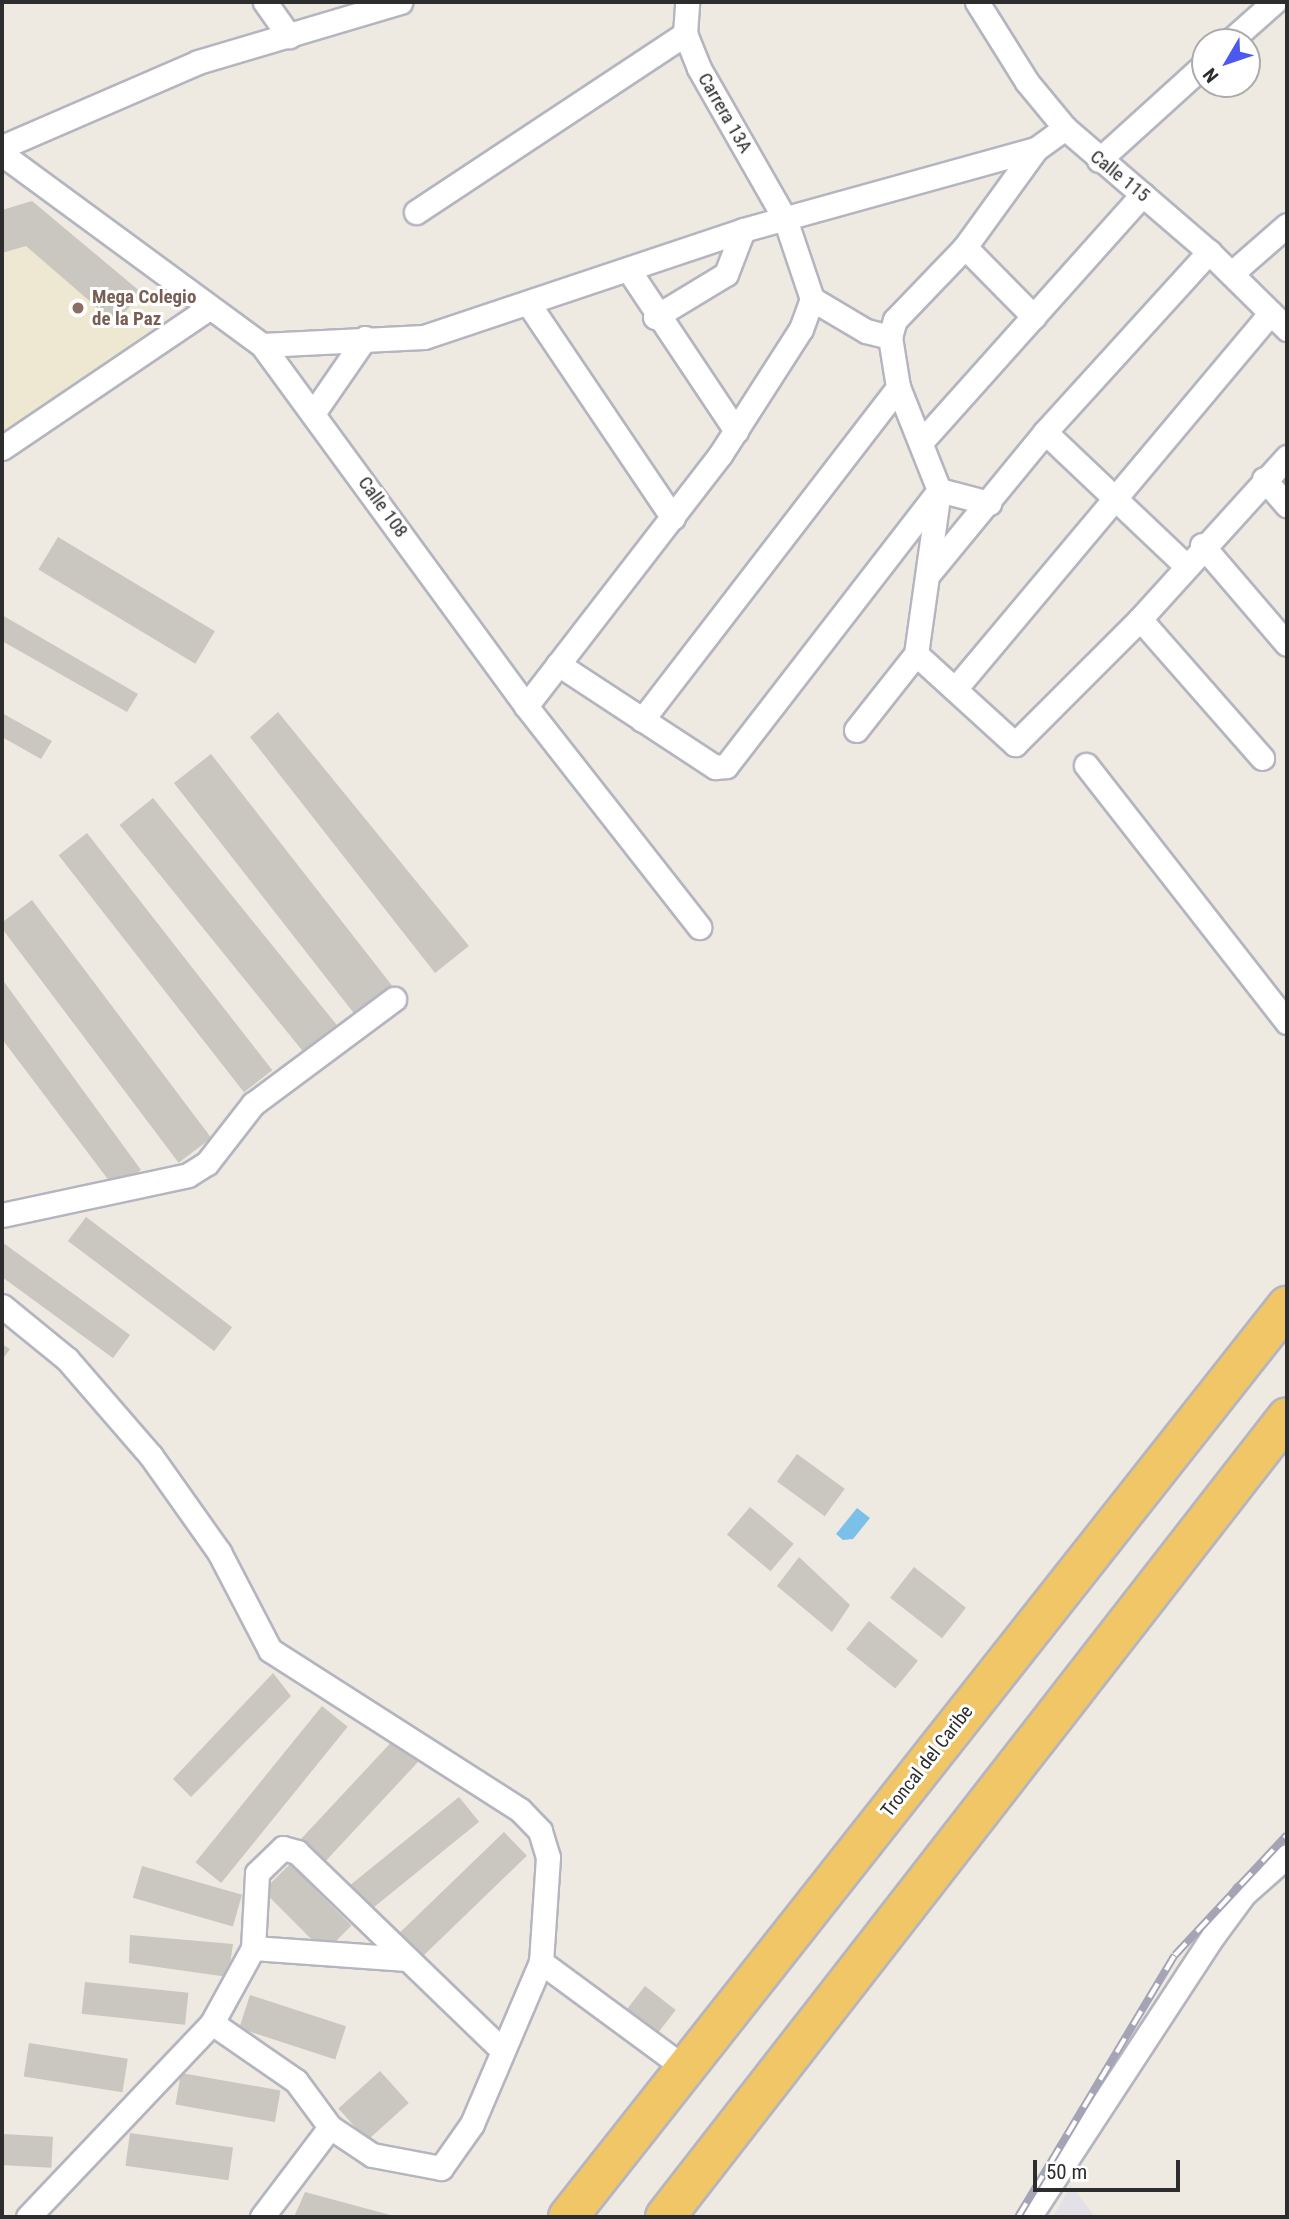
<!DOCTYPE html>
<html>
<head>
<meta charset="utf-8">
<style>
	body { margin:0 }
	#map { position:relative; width:1289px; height:2219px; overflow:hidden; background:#eeeae1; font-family:"Roboto Condensed",sans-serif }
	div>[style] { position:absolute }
	.industrial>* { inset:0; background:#e3e1e7 }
	.education>* { inset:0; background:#eee8d2 }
	.water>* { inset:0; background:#7bc0e9 }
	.building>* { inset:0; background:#cac6c0; transform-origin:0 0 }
	.roads { filter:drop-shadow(2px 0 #b4b5c0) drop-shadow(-2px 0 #b4b5c0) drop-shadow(0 2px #b4b5c0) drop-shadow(0 -2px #b4b5c0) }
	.minor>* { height:23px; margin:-11.5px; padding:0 11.5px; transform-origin:11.5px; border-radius:11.5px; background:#fff }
	.trunk>* { height:38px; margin:-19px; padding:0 19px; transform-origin:19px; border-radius:19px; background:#f0c667 }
	.rail>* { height:8px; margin-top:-4px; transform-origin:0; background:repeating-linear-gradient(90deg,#fff 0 16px,#a4a4b6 0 32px); box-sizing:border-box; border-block:2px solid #a4a4b6 }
	.dots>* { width:19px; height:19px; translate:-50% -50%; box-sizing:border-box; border:4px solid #fff; border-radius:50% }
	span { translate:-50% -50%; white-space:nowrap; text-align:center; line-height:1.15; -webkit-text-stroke:6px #fff; paint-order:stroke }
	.street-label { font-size:19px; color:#2d2d2d }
	.education-label { font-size:19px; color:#785e54; font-weight:700 }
	.left { translate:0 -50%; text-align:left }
	.frame { position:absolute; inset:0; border:4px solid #2d2d2d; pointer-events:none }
	.north { position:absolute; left:1191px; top:28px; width:70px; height:70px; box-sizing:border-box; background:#fff; border:2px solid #ababab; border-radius:50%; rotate:231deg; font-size:19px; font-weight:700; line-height:28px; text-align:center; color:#2d2d2d }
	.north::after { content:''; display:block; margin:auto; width:24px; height:32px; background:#4c59f0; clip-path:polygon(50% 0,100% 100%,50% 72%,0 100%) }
	.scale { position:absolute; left:1033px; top:2160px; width:147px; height:32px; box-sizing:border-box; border:4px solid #2d2d2d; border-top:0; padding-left:9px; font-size:21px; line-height:24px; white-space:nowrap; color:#2d2d2d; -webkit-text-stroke:5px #fff; paint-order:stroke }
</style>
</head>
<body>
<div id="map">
	<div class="industrial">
		<div style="clip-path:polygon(1071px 2185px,1095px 2217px,1053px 2217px)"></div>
	</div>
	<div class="education">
		<div style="clip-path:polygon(32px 201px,168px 323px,2px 439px,2px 210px)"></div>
	</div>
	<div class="water">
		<div style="clip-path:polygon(857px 1508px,870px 1518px,853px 1539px,843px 1540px,836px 1534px)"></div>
	</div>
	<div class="building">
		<div style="clip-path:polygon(32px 201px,142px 293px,115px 323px,26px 246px,2px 253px,2px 210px)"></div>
		<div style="left:58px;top:537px;width:183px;height:38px;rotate:31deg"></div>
		<div style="clip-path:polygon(2px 615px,138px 694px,127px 712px,2px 641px)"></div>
		<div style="clip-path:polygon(278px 712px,469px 946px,435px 973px,250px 737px)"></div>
		<div style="clip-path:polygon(2px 713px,52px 741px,41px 759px,2px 737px)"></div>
		<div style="left:211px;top:754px;width:299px;height:47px;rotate:52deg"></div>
		<div style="left:153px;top:798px;width:296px;height:43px;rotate:51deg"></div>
		<div style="left:87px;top:833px;width:301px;height:36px;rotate:52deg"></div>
		<div style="left:32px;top:900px;width:298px;height:41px;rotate:53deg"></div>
		<div style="clip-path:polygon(2px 979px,141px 1170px,116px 1190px,2px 1039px)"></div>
		<div style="left:86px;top:1217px;width:183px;height:30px;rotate:37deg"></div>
		<div style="clip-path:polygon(2px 1242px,130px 1335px,113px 1358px,2px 1277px)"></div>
		<div style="clip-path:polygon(2px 1344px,10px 1349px,2px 1360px)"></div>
		<div style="left:797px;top:1454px;width:59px;height:34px;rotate:36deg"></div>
		<div style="left:750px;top:1507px;width:57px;height:36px;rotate:40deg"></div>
		<div style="clip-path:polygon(799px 1557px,850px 1605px,832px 1632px,777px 1586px)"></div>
		<div style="left:914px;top:1567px;width:66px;height:39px;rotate:38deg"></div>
		<div style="left:869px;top:1621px;width:63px;height:36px;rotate:39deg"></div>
		<div style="clip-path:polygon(273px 1673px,291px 1696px,191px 1797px,173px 1779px)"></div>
		<div style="left:322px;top:1706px;width:33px;height:201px;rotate:39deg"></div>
		<div style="left:398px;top:1735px;width:33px;height:151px;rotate:43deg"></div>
		<div style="left:459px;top:1797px;width:32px;height:147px;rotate:51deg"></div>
		<div style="left:504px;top:1832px;width:33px;height:153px;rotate:46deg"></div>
		<div style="left:290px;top:1864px;width:87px;height:38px;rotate:45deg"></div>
		<div style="left:142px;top:1866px;width:104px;height:33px;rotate:16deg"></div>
		<div style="clip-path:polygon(130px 1935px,233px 1944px,228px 1977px,129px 1963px)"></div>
		<div style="left:85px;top:1982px;width:104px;height:32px;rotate:6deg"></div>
		<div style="left:645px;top:1986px;width:39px;height:32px;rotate:38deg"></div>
		<div style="left:250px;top:1995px;width:101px;height:35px;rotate:18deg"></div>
		<div style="left:29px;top:2043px;width:100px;height:34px;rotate:9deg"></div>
		<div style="left:380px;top:2071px;width:43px;height:56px;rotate:48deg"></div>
		<div style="left:181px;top:2073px;width:101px;height:32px;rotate:10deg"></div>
		<div style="left:130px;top:2133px;width:104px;height:33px;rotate:8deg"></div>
		<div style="left:2px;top:2134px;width:51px;height:31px;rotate:3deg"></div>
		<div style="clip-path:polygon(305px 2192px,394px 2216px,394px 2217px,294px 2217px)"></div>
	</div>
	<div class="roads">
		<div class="minor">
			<div style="left:265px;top:2px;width:42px;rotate:54.8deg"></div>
			<div style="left:977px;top:2px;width:94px;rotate:58deg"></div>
			<div style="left:1027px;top:82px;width:60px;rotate:50.4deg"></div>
			<div style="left:1065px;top:128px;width:190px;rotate:40.7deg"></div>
			<div style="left:1209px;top:252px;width:110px;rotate:44.6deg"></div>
			<div style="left:1229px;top:42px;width:60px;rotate:-41.6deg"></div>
			<div style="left:2px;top:147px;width:214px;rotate:-23.4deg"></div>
			<div style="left:198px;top:62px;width:211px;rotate:-16.5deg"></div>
			<div style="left:2px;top:154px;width:323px;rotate:36.3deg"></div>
			<div style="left:262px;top:345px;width:447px;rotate:53.8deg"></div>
			<div style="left:526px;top:706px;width:281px;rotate:51.9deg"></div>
			<div style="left:1099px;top:160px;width:143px;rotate:-42.2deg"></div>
			<div style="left:416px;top:212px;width:323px;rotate:-33.5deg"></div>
			<div style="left:965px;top:247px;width:98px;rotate:45.4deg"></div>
			<div style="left:628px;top:269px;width:195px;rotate:56.3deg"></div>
			<div style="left:1232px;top:273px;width:73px;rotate:-41.1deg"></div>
			<div style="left:812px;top:299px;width:63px;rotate:30.7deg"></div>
			<div style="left:866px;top:331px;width:25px;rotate:14deg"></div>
			<div style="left:528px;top:303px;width:259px;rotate:56deg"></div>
			<div style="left:655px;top:317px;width:83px;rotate:-31.2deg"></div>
			<div style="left:726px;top:274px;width:47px;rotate:-68.9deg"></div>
			<div style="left:262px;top:345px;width:162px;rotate:-2.8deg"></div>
			<div style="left:424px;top:337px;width:336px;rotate:-18.5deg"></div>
			<div style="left:743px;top:230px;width:304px;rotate:-15.5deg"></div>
			<div style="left:1036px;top:149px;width:36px;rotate:-36deg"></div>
			<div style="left:314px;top:412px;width:90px;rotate:-55.4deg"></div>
			<div style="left:1045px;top:432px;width:193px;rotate:43.5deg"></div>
			<div style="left:922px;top:441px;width:331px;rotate:-48.2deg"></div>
			<div style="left:2px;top:448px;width:248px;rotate:-34.1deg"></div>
			<div style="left:1264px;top:479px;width:35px;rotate:49deg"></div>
			<div style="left:1202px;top:545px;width:130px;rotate:49.4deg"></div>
			<div style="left:931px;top:571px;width:180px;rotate:-50.6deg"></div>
			<div style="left:1045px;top:432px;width:244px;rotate:-47.7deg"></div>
			<div style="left:1140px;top:619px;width:185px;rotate:48.7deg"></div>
			<div style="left:916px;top:654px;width:134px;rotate:42.3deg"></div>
			<div style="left:1015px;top:744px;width:177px;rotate:-45deg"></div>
			<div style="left:1140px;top:619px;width:219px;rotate:-47.8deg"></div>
			<div style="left:558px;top:664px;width:188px;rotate:33.3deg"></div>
			<div style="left:715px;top:767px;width:11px;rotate:-5deg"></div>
			<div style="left:726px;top:766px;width:349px;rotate:-52.3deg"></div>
			<div style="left:939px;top:490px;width:52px;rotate:14.6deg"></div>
			<div style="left:955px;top:689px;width:491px;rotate:-50deg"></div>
			<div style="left:526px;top:706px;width:317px;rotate:-52.3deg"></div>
			<div style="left:720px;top:455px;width:150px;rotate:-57.3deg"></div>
			<div style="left:801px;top:329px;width:32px;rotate:-70deg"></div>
			<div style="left:812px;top:299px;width:84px;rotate:-108.6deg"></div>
			<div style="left:785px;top:219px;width:174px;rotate:-119.7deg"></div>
			<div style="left:699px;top:68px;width:37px;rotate:-112deg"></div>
			<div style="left:685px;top:34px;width:32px;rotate:-86deg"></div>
			<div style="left:642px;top:720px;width:420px;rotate:-52.4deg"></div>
			<div style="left:856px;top:730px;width:97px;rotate:-51.7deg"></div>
			<div style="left:916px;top:654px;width:166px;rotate:-82deg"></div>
			<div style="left:939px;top:490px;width:111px;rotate:-111.7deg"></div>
			<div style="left:898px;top:387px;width:51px;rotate:-99.1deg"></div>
			<div style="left:890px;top:337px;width:18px;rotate:-74deg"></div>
			<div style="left:895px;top:320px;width:101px;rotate:-46.2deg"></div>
			<div style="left:965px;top:247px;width:121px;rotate:-54.1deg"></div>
			<div style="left:1086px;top:765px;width:326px;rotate:52deg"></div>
			<div style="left:2px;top:1215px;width:190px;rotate:-12.1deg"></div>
			<div style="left:188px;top:1175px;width:22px;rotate:-32deg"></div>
			<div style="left:207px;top:1163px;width:75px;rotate:-52.1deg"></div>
			<div style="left:253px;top:1104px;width:176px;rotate:-36.7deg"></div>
			<div style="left:2px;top:1306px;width:84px;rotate:39.2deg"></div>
			<div style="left:67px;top:1359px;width:128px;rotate:49.1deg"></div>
			<div style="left:151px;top:1456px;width:118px;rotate:54.7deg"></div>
			<div style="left:219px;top:1552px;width:110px;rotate:62.5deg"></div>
			<div style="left:270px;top:1650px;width:297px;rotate:32.6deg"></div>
			<div style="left:520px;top:1810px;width:29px;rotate:46deg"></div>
			<div style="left:540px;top:1831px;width:27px;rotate:73deg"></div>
			<div style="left:548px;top:1857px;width:105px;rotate:93.8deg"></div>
			<div style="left:541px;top:1962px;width:176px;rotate:113.1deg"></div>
			<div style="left:472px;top:2124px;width:54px;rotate:125.2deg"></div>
			<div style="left:441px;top:2168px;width:70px;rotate:-169.3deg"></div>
			<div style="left:372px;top:2155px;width:50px;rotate:-146.3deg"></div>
			<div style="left:330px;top:2127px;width:57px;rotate:-126.5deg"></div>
			<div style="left:296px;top:2081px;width:102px;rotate:-145.4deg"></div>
			<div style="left:253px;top:1948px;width:154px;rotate:4.1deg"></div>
			<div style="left:541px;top:1962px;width:179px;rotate:36.4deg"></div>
			<div style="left:28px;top:2217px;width:267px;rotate:-46.5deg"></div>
			<div style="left:212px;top:2023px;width:85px;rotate:-61.3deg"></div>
			<div style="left:253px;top:1948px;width:75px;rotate:-86.9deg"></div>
			<div style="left:257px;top:1873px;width:36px;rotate:-44deg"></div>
			<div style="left:283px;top:1848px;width:15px;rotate:16deg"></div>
			<div style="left:297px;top:1852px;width:284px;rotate:44deg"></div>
			<div style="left:262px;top:2217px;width:113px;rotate:-52.9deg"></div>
			<div style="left:1029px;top:2217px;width:336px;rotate:-56.8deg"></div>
			<div style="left:1213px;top:1936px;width:52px;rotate:-53.6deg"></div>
			<div style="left:1244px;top:1894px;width:57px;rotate:-41.5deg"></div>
		</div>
		<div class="trunk">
			<div style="left:568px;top:2217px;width:1161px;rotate:-51.72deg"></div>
			<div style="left:665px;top:2217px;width:1013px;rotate:-52.13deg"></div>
		</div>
	</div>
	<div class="rail">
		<div style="left:1018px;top:2217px;width:305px;rotate:-59.1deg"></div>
		<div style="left:1175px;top:1955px;width:164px;rotate:-47deg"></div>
	</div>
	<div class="dots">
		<div style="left:78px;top:308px;background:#8d6e63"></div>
	</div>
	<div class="street-label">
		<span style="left:725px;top:113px;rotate:60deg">Carrera 13A</span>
		<span style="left:1120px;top:176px;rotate:39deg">Calle 115</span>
		<span style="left:383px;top:507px;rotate:54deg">Calle 108</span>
		<span style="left:927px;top:1761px;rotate:-52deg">Troncal del Caribe</span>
	</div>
	<div class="education-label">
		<span class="left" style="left:92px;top:308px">Mega Colegio<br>de la Paz</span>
	</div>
	<div class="frame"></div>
	<div class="north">N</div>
	<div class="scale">50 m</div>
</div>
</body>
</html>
